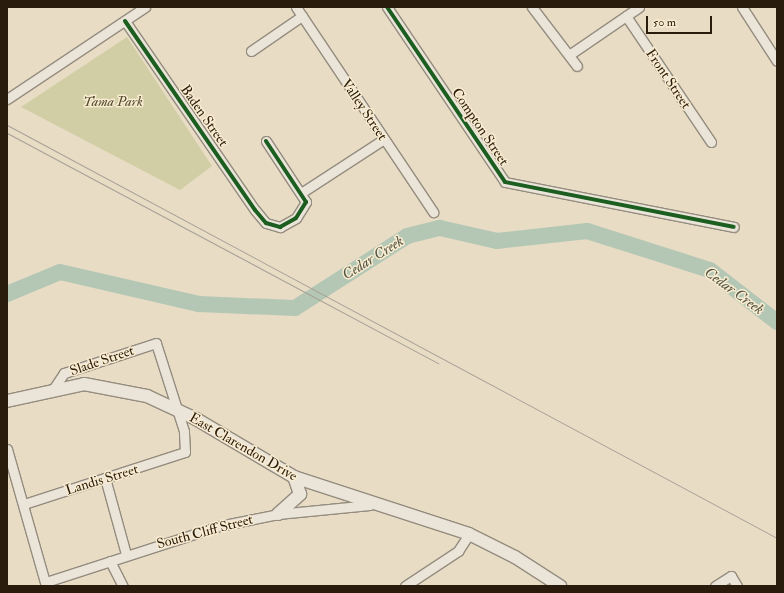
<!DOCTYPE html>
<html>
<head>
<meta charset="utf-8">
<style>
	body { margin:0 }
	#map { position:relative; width:784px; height:593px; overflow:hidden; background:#e8dcc5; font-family:"IM FELL Double Pica",serif }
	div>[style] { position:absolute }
	.green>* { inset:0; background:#d1cea6 }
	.river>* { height:16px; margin:-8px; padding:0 8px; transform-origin:8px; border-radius:8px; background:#b4c7b4 }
	.roads { filter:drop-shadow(1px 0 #948c7e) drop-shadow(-1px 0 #948c7e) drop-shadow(0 1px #948c7e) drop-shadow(0 -1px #948c7e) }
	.street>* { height:9px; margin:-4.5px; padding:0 4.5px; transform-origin:4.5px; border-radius:4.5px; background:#ebe5d9 }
	.secondary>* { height:12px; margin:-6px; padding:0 6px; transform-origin:6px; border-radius:6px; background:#ebe5d9 }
	.tram>* { height:1px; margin:-0.5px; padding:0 0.5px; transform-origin:0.5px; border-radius:0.5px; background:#a6a096 }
	.cycleway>* { height:4px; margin:-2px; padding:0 2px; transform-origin:2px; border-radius:2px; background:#1b5e20 }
	span { translate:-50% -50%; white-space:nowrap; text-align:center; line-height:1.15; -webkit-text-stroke:3px #f9ecd0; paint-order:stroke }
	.street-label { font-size:14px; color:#291c0d }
	.park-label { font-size:14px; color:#564e33; font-style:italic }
	.water-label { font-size:15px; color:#525545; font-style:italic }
	.frame { position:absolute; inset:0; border:8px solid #291c0d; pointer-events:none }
	.scale { position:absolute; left:646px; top:16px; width:66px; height:18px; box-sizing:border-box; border:2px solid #291c0d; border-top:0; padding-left:5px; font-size:12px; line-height:14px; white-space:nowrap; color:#291c0d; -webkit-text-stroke:3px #f9ecd0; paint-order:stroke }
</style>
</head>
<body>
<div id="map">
	<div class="green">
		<div style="clip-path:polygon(127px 37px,212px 166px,180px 190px,21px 107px)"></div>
	</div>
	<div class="river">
		<div style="left:7px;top:294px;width:57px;rotate:-22.5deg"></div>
		<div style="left:60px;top:272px;width:143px;rotate:13deg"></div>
		<div style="left:199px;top:304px;width:96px;rotate:2.4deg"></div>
		<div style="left:295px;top:308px;width:133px;rotate:-32.7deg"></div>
		<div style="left:407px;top:236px;width:34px;rotate:-14deg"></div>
		<div style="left:440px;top:228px;width:58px;rotate:12.8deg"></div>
		<div style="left:497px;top:241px;width:91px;rotate:-6.3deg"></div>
		<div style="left:587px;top:231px;width:129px;rotate:17.6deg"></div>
		<div style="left:710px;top:270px;width:85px;rotate:37.8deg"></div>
	</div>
	<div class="roads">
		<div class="street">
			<div style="left:296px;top:7px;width:247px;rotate:56.2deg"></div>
			<div style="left:387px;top:7px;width:211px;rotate:56deg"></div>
			<div style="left:505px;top:182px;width:233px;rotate:11.1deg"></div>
			<div style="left:532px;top:7px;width:74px;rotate:52.7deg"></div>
			<div style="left:742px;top:7px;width:64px;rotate:57.1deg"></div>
			<div style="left:626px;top:16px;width:152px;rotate:56deg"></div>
			<div style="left:125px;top:21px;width:229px;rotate:55.5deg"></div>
			<div style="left:255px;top:210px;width:17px;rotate:50deg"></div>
			<div style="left:266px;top:223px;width:15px;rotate:16deg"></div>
			<div style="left:280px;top:227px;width:18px;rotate:-29deg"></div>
			<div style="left:296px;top:218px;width:19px;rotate:-58deg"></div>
			<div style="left:306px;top:202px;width:73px;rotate:-123.3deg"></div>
			<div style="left:251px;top:51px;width:62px;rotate:-34.5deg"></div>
			<div style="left:569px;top:55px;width:85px;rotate:-34.4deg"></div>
			<div style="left:7px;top:99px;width:166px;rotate:-33.7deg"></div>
			<div style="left:301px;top:193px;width:99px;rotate:-33deg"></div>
			<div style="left:7px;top:449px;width:142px;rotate:74.1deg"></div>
			<div style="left:105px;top:478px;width:79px;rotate:74.6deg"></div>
			<div style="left:24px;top:504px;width:169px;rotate:-17.9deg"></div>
			<div style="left:185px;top:452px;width:21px;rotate:-93deg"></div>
			<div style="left:184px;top:431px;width:92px;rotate:-107.7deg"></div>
			<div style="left:156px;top:343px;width:97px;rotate:161.9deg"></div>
			<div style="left:64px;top:373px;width:18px;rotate:124deg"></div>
			<div style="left:110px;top:561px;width:28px;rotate:63deg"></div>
			<div style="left:46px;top:582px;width:182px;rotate:-17.9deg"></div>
			<div style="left:219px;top:526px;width:60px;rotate:-11.5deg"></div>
			<div style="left:278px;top:514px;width:92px;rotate:-5.6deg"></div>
			<div style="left:405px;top:586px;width:64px;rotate:-33.4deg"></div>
			<div style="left:458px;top:551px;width:20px;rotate:-57deg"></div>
			<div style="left:715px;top:586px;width:19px;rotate:-32deg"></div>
			<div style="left:731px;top:576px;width:12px;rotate:59deg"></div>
		</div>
		<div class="secondary">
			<div style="left:7px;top:401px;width:79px;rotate:-12.4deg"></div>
			<div style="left:84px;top:384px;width:64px;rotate:10.8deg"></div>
			<div style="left:147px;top:396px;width:54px;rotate:25.1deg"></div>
			<div style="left:196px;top:419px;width:114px;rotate:30.6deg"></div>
			<div style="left:294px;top:477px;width:184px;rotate:18deg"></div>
			<div style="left:469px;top:534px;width:51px;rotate:26.6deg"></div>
			<div style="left:515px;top:557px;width:54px;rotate:32.8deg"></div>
			<div style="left:278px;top:514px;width:30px;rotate:-42deg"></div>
			<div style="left:300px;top:494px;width:18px;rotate:-109deg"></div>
		</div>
	</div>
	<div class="tram">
		<div style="left:7px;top:125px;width:874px;rotate:28.21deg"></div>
		<div style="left:7px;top:133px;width:489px;rotate:28.1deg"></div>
	</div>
	<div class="cycleway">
		<div style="left:387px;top:7px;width:211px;rotate:56deg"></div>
		<div style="left:505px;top:182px;width:233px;rotate:11.1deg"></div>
		<div style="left:125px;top:21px;width:229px;rotate:55.5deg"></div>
		<div style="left:255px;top:210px;width:17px;rotate:50deg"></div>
		<div style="left:266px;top:223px;width:15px;rotate:16deg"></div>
		<div style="left:280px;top:227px;width:18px;rotate:-29deg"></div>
		<div style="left:296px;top:218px;width:19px;rotate:-58deg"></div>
		<div style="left:306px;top:202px;width:73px;rotate:-123.3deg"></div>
	</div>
	<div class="street-label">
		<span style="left:668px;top:79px;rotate:56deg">Front Street</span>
		<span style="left:364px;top:110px;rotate:56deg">Valley Street</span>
		<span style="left:204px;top:116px;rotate:55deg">Baden Street</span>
		<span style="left:480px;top:127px;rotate:56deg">Compton Street</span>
		<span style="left:102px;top:361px;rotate:-19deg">Slade Street</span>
		<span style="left:243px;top:447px;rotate:30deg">East Clarendon Drive</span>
		<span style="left:102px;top:480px;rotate:-17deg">Landis Street</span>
		<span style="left:205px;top:532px;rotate:-15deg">South Cliff Street</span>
	</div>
	<div class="park-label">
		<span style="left:113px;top:102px">Tama Park</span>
	</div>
	<div class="water-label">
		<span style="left:373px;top:258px;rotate:-32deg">Cedar Creek</span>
		<span style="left:734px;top:291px;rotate:36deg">Cedar Creek</span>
	</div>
	<div class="frame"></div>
	<div class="scale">50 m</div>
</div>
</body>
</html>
